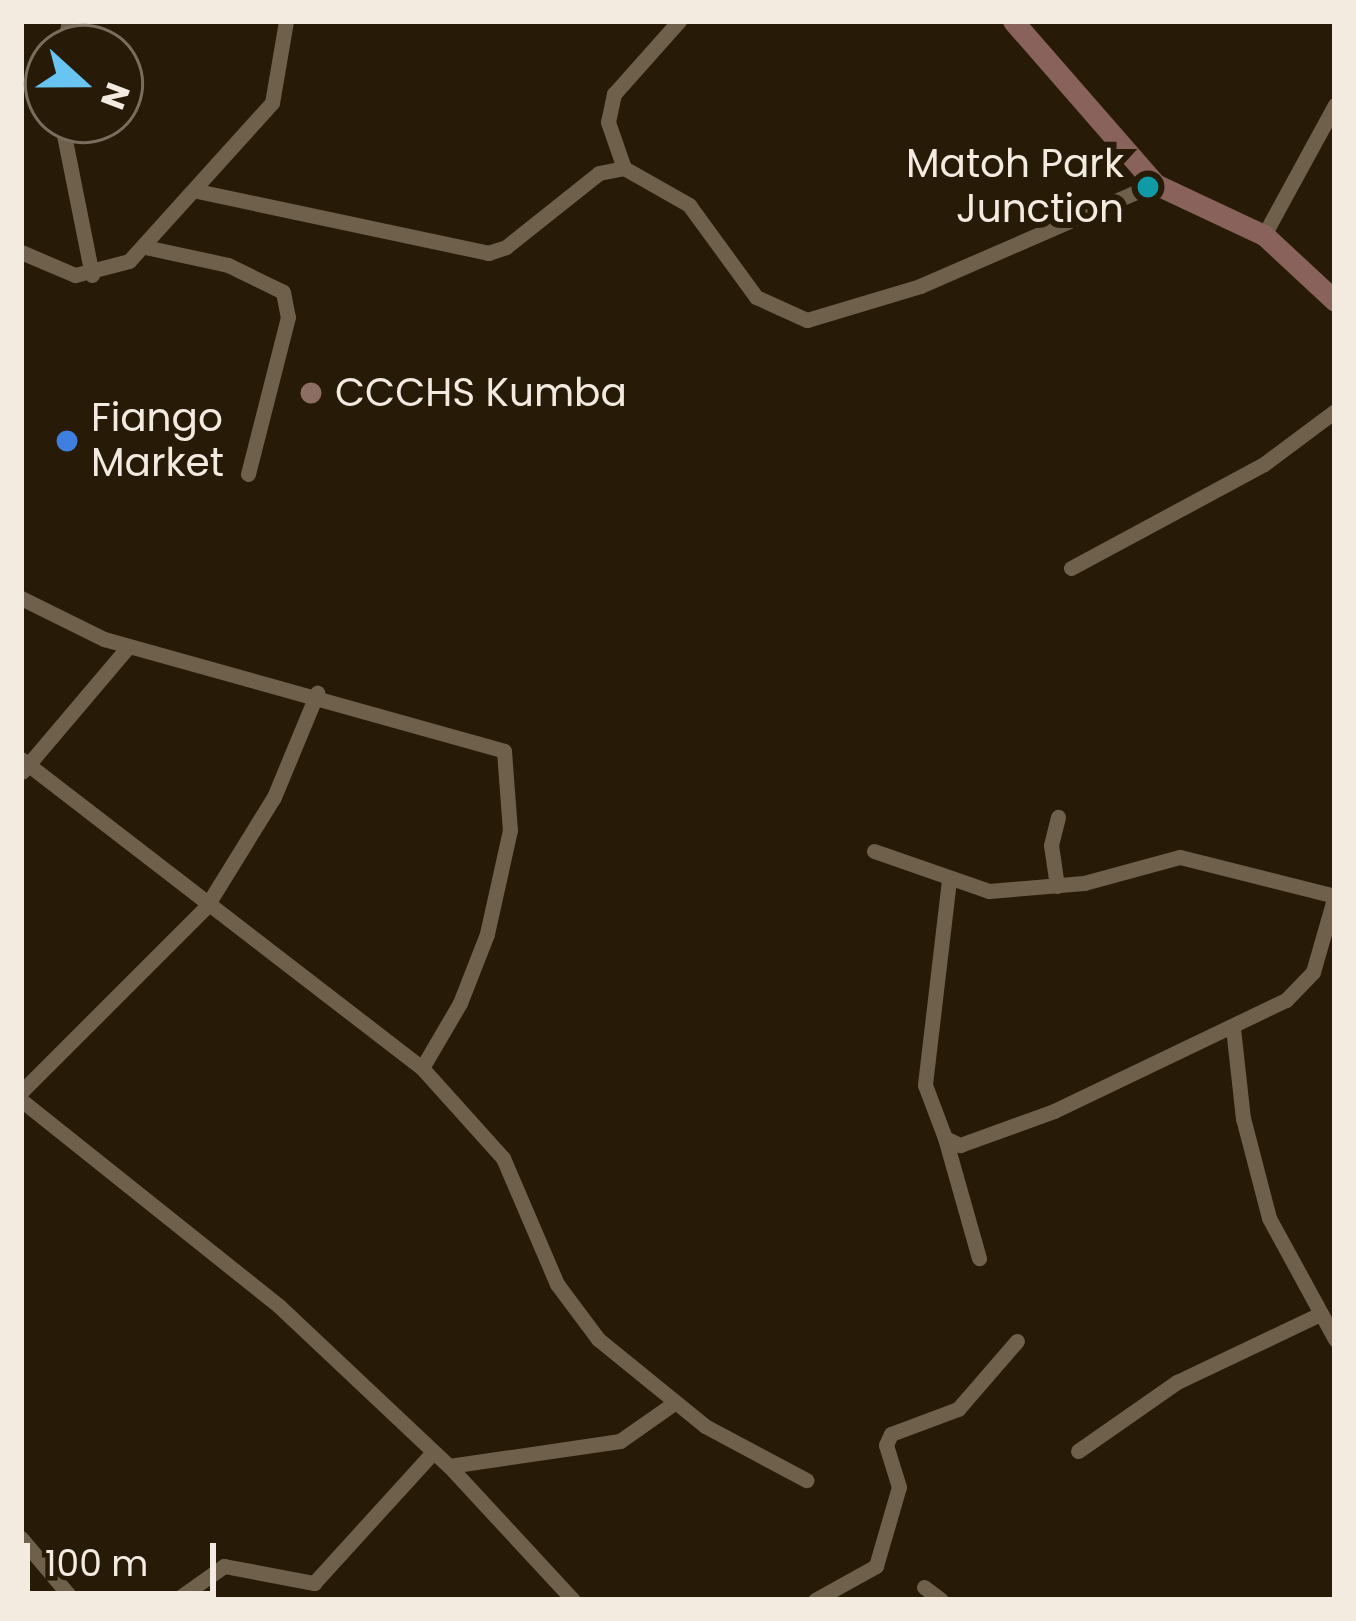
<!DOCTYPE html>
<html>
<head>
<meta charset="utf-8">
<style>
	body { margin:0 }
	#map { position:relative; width:1356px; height:1621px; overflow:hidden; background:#271b08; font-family:Poppins,sans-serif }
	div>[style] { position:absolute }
	.minor>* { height:15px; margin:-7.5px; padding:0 7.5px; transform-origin:7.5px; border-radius:7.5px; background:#6f604c }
	.secondary>* { height:21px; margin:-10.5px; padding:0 10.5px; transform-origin:10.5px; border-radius:10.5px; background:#8a625c }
	.dots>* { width:33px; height:33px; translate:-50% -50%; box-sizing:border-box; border:6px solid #271b08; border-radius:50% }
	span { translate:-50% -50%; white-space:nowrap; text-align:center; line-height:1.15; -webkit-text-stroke:12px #271b08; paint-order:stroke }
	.poi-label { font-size:39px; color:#f4ebe0 }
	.right { translate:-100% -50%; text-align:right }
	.left { translate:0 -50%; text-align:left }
	.frame { position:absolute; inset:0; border:24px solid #f4ebe0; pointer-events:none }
	.north { position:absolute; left:24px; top:24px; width:120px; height:120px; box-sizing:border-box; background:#271b08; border:3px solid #796e5e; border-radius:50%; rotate:111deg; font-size:33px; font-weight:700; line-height:48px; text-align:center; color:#f4ebe0 }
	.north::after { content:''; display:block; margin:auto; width:42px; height:54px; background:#68c4f0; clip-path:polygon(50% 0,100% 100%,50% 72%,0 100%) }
	.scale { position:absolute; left:24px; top:1543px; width:192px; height:54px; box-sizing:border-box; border:6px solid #f4ebe0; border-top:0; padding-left:15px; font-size:36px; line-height:42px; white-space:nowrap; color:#f4ebe0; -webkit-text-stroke:9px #271b08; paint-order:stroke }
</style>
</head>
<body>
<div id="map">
	<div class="minor">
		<div style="left:64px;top:48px;width:27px;rotate:-80deg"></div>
		<div style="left:61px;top:120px;width:158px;rotate:78.7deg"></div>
		<div style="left:624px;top:168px;width:49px;rotate:-109.2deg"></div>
		<div style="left:608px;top:122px;width:29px;rotate:-78deg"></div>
		<div style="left:614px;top:94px;width:98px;rotate:-48.3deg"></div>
		<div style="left:197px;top:191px;width:298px;rotate:12deg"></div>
		<div style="left:488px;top:253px;width:19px;rotate:-18deg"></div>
		<div style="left:506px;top:247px;width:119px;rotate:-38.5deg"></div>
		<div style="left:599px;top:173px;width:25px;rotate:-11deg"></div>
		<div style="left:624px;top:168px;width:75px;rotate:29.6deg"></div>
		<div style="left:689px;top:205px;width:114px;rotate:53.9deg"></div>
		<div style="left:756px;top:297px;width:56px;rotate:24.3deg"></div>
		<div style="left:807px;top:320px;width:118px;rotate:-16.7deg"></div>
		<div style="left:920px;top:286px;width:256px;rotate:-23.5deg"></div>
		<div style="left:1264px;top:235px;width:148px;rotate:-61.4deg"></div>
		<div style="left:145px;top:247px;width:85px;rotate:12.2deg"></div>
		<div style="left:228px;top:265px;width:61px;rotate:26.1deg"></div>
		<div style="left:283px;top:292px;width:25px;rotate:79deg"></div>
		<div style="left:288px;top:317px;width:162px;rotate:104.3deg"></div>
		<div style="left:21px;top:252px;width:59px;rotate:23.1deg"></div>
		<div style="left:75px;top:275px;width:56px;rotate:-14.5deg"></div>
		<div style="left:129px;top:261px;width:213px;rotate:-47.9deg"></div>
		<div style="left:272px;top:103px;width:83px;rotate:-80.3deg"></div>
		<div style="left:1071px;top:568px;width:219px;rotate:-28.3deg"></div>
		<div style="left:1264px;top:464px;width:89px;rotate:-36.7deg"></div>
		<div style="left:21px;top:598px;width:93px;rotate:26.3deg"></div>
		<div style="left:104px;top:639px;width:415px;rotate:15.6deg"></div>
		<div style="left:504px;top:751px;width:79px;rotate:85.7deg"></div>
		<div style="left:510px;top:830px;width:107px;rotate:102.5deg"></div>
		<div style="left:487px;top:934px;width:74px;rotate:111.4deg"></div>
		<div style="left:460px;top:1003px;width:75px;rotate:120.3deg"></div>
		<div style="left:21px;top:759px;width:506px;rotate:37.62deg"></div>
		<div style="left:422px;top:1068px;width:121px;rotate:48deg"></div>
		<div style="left:503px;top:1158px;width:137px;rotate:66.8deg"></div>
		<div style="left:557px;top:1284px;width:69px;rotate:53.3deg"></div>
		<div style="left:598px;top:1339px;width:138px;rotate:39.1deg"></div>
		<div style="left:705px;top:1426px;width:115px;rotate:28.1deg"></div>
		<div style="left:22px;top:772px;width:165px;rotate:-49.7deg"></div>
		<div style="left:874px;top:851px;width:122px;rotate:19.2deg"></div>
		<div style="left:989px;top:891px;width:95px;rotate:-4.8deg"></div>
		<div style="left:1084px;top:883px;width:99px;rotate:-15.2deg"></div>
		<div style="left:1180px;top:857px;width:160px;rotate:14.1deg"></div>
		<div style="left:949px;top:880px;width:206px;rotate:96.7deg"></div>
		<div style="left:925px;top:1085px;width:57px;rotate:69.3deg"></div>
		<div style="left:945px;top:1138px;width:17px;rotate:25deg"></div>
		<div style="left:960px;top:1145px;width:100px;rotate:-19.9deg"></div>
		<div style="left:1054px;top:1111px;width:257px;rotate:-25.6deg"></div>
		<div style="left:1286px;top:1000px;width:39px;rotate:-46deg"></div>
		<div style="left:1313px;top:972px;width:76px;rotate:-74deg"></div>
		<div style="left:1057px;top:886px;width:41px;rotate:-98.3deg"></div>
		<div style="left:1051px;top:845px;width:29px;rotate:-76deg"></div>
		<div style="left:1233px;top:1028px;width:91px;rotate:83.7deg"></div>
		<div style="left:1243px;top:1118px;width:103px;rotate:75.4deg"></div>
		<div style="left:1269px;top:1218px;width:138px;rotate:61.4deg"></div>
		<div style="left:21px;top:1092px;width:262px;rotate:-45deg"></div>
		<div style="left:206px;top:907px;width:129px;rotate:-58.3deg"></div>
		<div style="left:274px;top:797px;width:113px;rotate:-67.5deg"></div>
		<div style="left:21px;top:1100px;width:330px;rotate:38.6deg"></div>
		<div style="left:279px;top:1306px;width:233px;rotate:43.3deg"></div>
		<div style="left:449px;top:1466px;width:183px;rotate:47.2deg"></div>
		<div style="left:945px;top:1138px;width:125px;rotate:74.2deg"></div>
		<div style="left:1078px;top:1451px;width:121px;rotate:-34.9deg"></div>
		<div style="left:1177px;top:1382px;width:156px;rotate:-25.4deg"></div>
		<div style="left:449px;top:1466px;width:173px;rotate:-8.3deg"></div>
		<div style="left:620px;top:1441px;width:66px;rotate:-35.1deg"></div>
		<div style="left:21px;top:1538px;width:81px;rotate:50deg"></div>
		<div style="left:924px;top:1587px;width:21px;rotate:37deg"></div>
		<div style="left:176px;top:1600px;width:59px;rotate:-35.3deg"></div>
		<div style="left:224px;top:1566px;width:92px;rotate:10.7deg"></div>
		<div style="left:314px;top:1583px;width:177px;rotate:-47.7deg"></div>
		<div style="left:815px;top:1600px;width:70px;rotate:-29.1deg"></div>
		<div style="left:876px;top:1566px;width:82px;rotate:-73.8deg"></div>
		<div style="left:899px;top:1487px;width:44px;rotate:-107.2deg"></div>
		<div style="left:886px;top:1445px;width:12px;rotate:-66deg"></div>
		<div style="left:891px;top:1434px;width:72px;rotate:-20.5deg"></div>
		<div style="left:958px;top:1409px;width:90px;rotate:-49.1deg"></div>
	</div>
	<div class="secondary">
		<div style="left:1013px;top:21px;width:216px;rotate:48.9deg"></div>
		<div style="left:1155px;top:184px;width:120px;rotate:25.1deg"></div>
		<div style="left:1264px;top:235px;width:97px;rotate:42.9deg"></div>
	</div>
	<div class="dots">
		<div style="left:1148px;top:187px;background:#0f9aa8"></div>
		<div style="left:311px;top:393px;background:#8d6e63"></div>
		<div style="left:67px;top:441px;background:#3f7fe0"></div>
	</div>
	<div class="poi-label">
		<span class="right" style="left:1124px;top:187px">Matoh Park<br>Junction</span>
		<span class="left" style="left:335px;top:393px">CCCHS Kumba</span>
		<span class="left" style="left:91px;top:441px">Fiango<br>Market</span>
	</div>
	<div class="frame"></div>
	<div class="north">N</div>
	<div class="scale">100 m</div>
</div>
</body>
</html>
